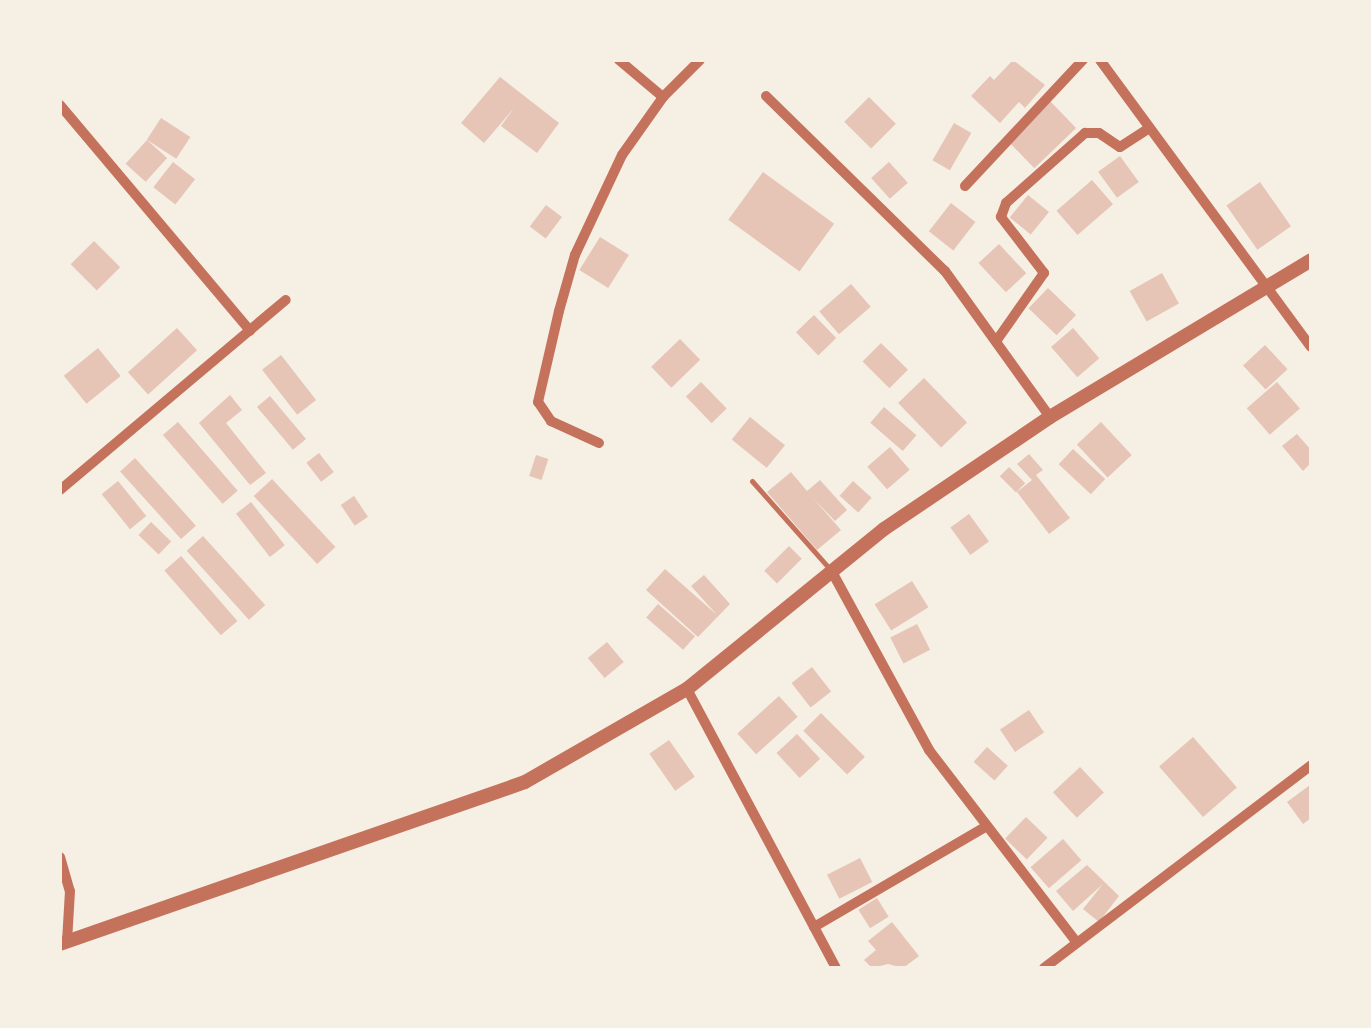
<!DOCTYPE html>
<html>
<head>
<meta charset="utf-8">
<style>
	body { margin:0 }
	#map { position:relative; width:1371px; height:1028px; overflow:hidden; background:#f6efe4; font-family:"Sofia Sans Condensed",sans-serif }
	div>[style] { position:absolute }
	.building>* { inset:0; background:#e6c5b7; transform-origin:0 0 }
	.service>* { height:5px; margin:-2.5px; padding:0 2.5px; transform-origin:2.5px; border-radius:2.5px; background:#c5725c }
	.minor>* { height:10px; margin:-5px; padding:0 5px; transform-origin:5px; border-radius:5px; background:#c5725c }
	.tertiary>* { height:14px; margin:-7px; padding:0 7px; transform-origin:7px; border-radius:7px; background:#c5725c }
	span { translate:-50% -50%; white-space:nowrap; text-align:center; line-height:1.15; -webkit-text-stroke:8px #f6efe4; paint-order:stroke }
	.frame { position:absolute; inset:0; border:62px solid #f6efe4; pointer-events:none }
</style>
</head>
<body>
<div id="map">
	<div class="building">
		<div style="clip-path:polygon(1013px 60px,1045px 85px,1025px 108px,1019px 102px,1000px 123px,971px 96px,990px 76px,994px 80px)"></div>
		<div style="clip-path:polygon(500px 77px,559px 123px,537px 153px,501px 126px,514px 108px,484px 143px,461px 123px)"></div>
		<div style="left:869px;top:97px;width:38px;height:35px;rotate:45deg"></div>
		<div style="left:1049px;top:100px;width:39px;height:58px;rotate:46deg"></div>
		<div style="left:161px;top:118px;width:35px;height:26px;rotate:33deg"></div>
		<div style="left:954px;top:123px;width:20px;height:43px;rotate:30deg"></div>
		<div style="left:147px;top:140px;width:27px;height:32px;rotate:42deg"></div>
		<div style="left:1120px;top:156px;width:32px;height:27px;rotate:54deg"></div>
		<div style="left:173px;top:162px;width:28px;height:32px;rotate:38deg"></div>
		<div style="left:889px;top:162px;width:28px;height:24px;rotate:48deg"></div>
		<div style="left:763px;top:172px;width:88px;height:59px;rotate:36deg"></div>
		<div style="left:1092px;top:180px;width:32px;height:47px;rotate:49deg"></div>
		<div style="left:1260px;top:182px;width:54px;height:41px;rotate:55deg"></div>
		<div style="left:1028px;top:195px;width:27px;height:29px;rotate:39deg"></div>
		<div style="left:951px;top:203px;width:31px;height:36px;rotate:38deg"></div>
		<div style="left:546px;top:205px;width:20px;height:27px;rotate:37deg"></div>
		<div style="left:600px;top:237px;width:34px;height:39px;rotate:32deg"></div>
		<div style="left:94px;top:241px;width:37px;height:33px;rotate:45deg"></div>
		<div style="left:999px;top:244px;width:40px;height:28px;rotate:47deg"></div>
		<div style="left:1162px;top:273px;width:35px;height:37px;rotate:61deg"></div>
		<div style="left:851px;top:284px;width:30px;height:42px;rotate:49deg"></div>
		<div style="left:1048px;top:288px;width:39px;height:28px;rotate:44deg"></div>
		<div style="left:814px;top:315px;width:32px;height:25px;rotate:46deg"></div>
		<div style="left:177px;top:328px;width:30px;height:66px;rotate:48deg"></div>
		<div style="left:1073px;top:328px;width:40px;height:29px;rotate:49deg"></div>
		<div style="left:680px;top:339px;width:29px;height:40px;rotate:46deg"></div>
		<div style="left:881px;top:343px;width:38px;height:26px;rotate:45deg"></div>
		<div style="left:1265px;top:345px;width:33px;height:30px;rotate:47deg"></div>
		<div style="left:98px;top:348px;width:36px;height:44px;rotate:51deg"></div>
		<div style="left:281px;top:355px;width:57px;height:24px;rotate:52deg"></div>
		<div style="left:924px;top:378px;width:62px;height:36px;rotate:46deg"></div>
		<div style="left:701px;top:382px;width:37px;height:21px;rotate:46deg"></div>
		<div style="left:1277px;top:382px;width:35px;height:40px;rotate:49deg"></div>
		<div style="clip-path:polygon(230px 395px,242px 410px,226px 423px,266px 473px,250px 485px,199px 423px)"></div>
		<div style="left:270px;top:396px;width:56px;height:17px;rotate:50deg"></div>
		<div style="left:884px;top:407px;width:43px;height:21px;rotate:41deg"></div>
		<div style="left:750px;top:417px;width:45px;height:29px;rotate:39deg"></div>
		<div style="left:178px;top:422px;width:91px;height:20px;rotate:49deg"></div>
		<div style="left:1101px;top:422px;width:45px;height:33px;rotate:47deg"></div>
		<div style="clip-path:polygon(1297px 434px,1311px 450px,1311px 463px,1303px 471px,1282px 446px)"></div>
		<div style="left:890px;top:447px;width:30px;height:30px;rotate:49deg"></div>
		<div style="left:1073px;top:449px;width:44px;height:21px;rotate:43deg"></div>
		<div style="left:319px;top:453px;width:24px;height:16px;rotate:52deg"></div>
		<div style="clip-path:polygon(1029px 454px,1043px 470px,1036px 475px,1070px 518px,1049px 534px,1017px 492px,1032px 480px,1017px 464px)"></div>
		<div style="left:536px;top:455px;width:13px;height:22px;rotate:18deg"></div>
		<div style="left:135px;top:458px;width:91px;height:20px;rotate:48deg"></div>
		<div style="left:1009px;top:467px;width:23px;height:13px;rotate:45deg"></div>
		<div style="clip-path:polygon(791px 472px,807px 491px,820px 480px,847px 510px,835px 521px,813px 498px,841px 530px,817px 550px,767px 492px)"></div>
		<div style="left:272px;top:479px;width:93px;height:25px;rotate:47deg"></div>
		<div style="left:118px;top:481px;width:45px;height:21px;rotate:51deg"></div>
		<div style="left:853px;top:481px;width:25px;height:20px;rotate:42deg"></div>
		<div style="left:354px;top:496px;width:25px;height:16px;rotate:56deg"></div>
		<div style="left:251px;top:502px;width:55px;height:19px;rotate:52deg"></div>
		<div style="left:969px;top:514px;width:34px;height:23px;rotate:54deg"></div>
		<div style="left:151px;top:522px;width:28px;height:18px;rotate:44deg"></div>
		<div style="left:203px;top:536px;width:93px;height:22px;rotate:48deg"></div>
		<div style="left:789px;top:546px;width:18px;height:35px;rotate:45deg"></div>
		<div style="left:181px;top:556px;width:86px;height:22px;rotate:49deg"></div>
		<div style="clip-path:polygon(665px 569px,717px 615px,691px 586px,704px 575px,730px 604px,698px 637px,646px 590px)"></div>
		<div style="left:912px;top:581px;width:31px;height:44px;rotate:58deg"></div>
		<div style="left:658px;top:604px;width:49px;height:18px;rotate:41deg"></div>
		<div style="left:917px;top:624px;width:29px;height:30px;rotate:63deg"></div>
		<div style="left:607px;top:642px;width:26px;height:25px;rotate:50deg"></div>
		<div style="left:812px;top:667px;width:31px;height:26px;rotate:52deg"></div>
		<div style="left:779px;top:696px;width:28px;height:56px;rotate:48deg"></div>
		<div style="left:1029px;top:710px;width:27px;height:35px;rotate:56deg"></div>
		<div style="left:821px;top:713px;width:62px;height:25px;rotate:45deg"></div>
		<div style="left:797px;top:734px;width:34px;height:28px;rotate:47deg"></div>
		<div style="left:1193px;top:737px;width:67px;height:45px;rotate:49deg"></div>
		<div style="left:669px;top:740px;width:45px;height:24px;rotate:55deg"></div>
		<div style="left:987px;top:747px;width:28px;height:20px;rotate:42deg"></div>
		<div style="left:1080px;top:767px;width:35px;height:37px;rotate:47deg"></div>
		<div style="clip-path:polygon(1310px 785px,1311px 818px,1303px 824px,1287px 802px)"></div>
		<div style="left:1026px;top:817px;width:30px;height:30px;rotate:44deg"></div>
		<div style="left:1063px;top:839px;width:28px;height:43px;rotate:49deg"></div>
		<div style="left:860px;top:858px;width:27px;height:37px;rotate:63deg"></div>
		<div style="clip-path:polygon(1087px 865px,1119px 896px,1099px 922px,1083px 909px,1103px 884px,1073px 911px,1056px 891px)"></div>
		<div style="left:877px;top:898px;width:22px;height:22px;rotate:58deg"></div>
		<div style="clip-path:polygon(892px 922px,919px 956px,903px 968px,888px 964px,872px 968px,864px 960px,876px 950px,868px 941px)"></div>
	</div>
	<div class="service">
		<div style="left:752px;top:481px;width:116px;rotate:48.5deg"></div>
	</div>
	<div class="minor">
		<div style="left:619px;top:60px;width:57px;rotate:40.1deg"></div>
		<div style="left:1100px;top:60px;width:356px;rotate:53.7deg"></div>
		<div style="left:766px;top:96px;width:250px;rotate:44.4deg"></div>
		<div style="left:945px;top:271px;width:180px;rotate:54.3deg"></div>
		<div style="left:60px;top:105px;width:295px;rotate:49.9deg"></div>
		<div style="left:965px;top:186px;width:173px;rotate:-46.9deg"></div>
		<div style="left:997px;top:340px;width:82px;rotate:-55deg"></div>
		<div style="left:1044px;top:273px;width:71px;rotate:-127.5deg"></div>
		<div style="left:1001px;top:217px;width:15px;rotate:-70deg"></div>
		<div style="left:1006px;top:203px;width:106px;rotate:-41.5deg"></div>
		<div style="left:1085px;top:133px;width:14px"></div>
		<div style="left:1099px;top:133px;width:25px;rotate:34deg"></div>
		<div style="left:1120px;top:147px;width:35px;rotate:-33deg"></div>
		<div style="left:599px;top:443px;width:53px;rotate:-155.4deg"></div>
		<div style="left:551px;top:421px;width:23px;rotate:-124deg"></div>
		<div style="left:538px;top:402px;width:93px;rotate:-77deg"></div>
		<div style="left:559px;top:311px;width:58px;rotate:-74.1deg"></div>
		<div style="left:575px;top:255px;width:110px;rotate:-64.8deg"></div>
		<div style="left:622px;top:155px;width:71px;rotate:-54.7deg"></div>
		<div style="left:663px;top:97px;width:52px;rotate:-45deg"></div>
		<div style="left:60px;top:490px;width:295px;rotate:-40.1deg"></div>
		<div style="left:831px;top:570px;width:205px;rotate:61.4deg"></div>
		<div style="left:929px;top:750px;width:243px;rotate:52.5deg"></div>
		<div style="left:687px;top:689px;width:316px;rotate:61.9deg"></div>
		<div style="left:60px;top:857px;width:35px;rotate:74deg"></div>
		<div style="left:70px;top:891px;width:50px;rotate:93.4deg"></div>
		<div style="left:814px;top:927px;width:200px;rotate:-30.3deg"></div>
		<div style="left:1044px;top:968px;width:335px;rotate:-37.2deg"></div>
	</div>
	<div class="tertiary">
		<div style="left:60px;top:944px;width:492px;rotate:-19.2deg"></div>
		<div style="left:525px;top:782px;width:187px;rotate:-29.9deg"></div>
		<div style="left:687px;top:689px;width:254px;rotate:-39.1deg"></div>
		<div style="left:884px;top:529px;width:200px;rotate:-34deg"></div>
		<div style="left:1050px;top:417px;width:305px;rotate:-31deg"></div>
	</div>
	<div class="frame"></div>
</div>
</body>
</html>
